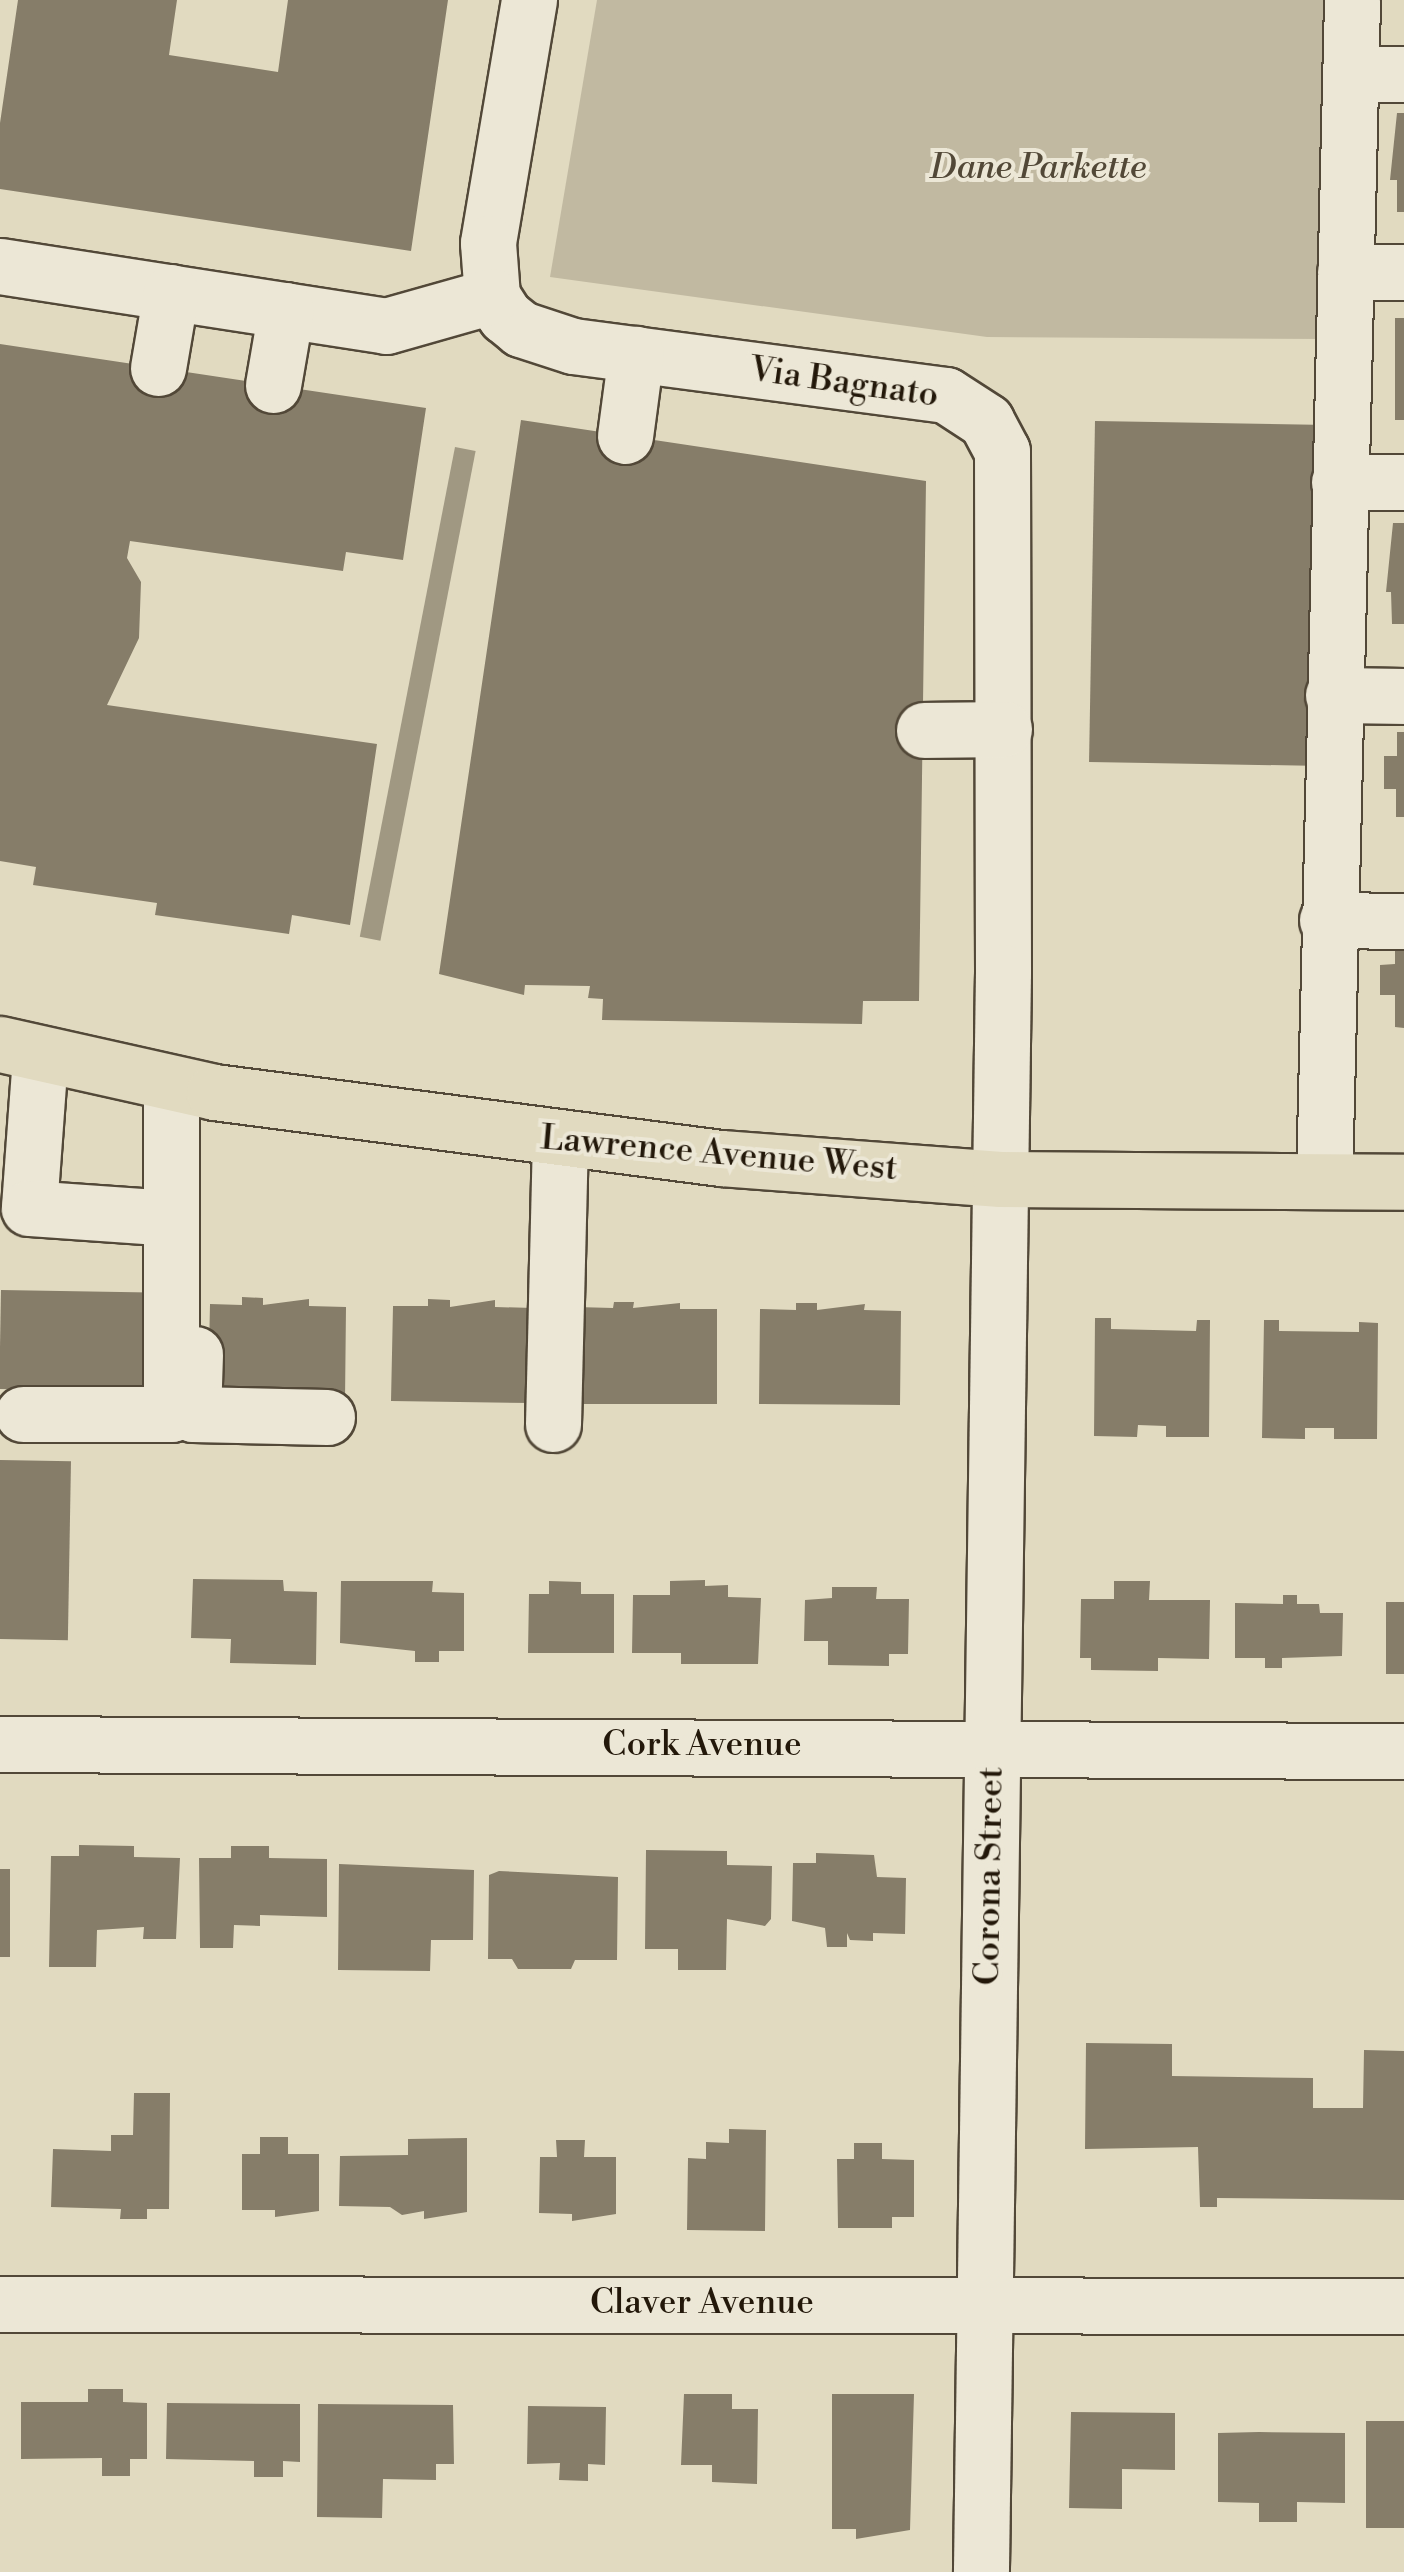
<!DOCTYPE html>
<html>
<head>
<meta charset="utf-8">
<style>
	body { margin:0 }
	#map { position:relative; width:1404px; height:2572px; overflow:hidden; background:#e1dac0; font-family:"Libre Bodoni",serif }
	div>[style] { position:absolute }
	.green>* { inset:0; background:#c1b9a1 }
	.water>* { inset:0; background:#a09882; transform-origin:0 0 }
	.building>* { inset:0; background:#867d69; transform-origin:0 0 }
	.roads { filter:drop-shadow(2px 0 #524838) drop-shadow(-2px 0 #524838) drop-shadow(0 2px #524838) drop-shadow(0 -2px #524838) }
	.minor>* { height:55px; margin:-27.5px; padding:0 27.5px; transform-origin:27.5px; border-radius:27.5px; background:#ece7d6 }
	.major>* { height:55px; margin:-27.5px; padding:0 27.5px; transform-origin:27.5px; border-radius:27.5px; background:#e1dac0 }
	span { translate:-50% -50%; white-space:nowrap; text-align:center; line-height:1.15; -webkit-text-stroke:8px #ece7d6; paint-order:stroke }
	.park-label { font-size:35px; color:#524837; font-style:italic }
	.street-label { font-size:35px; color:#23180a }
</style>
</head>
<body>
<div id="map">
	<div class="green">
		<div style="clip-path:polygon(597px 0,1332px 0,1325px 339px,987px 337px,550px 277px)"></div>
	</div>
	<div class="water">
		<div style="left:455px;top:447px;width:21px;height:499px;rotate:11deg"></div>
	</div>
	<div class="building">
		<div style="clip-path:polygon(18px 0,177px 0,169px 55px,278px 72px,288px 0,448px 0,411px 251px,0 189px,0 123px)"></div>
		<div style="clip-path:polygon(1397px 113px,1404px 113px,1404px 212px,1397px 212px,1397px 180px,1390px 180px)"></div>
		<div style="left:1395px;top:318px;width:9px;height:102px"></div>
		<div style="clip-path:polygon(0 344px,426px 408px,403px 560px,346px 552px,343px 571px,130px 541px,127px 558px,141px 582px,139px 638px,107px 705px,377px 744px,350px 925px,292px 915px,289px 934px,155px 915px,157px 903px,33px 885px,36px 867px,0 861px)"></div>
		<div style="clip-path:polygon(521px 420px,926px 481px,919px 1001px,863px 1001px,862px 1024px,602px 1020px,603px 999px,588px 998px,590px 986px,525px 985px,524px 995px,439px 974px)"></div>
		<div style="left:1095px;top:421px;width:234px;height:341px;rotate:1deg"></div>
		<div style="clip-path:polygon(1393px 523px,1404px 523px,1404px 624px,1392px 624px,1391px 592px,1386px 592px)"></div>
		<div style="clip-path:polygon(1397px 732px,1404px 732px,1404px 817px,1396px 817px,1396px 789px,1384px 789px,1384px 756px,1397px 756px)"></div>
		<div style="clip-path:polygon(1395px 937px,1404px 938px,1404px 1028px,1395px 1027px,1395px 995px,1380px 995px,1380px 965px,1395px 964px)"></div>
		<div style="left:1px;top:1290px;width:149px;height:99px;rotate:1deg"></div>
		<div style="clip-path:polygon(242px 1297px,263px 1298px,263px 1305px,309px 1299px,309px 1306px,346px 1307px,345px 1401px,208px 1399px,210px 1304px,242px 1305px)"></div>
		<div style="clip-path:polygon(428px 1299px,450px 1300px,450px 1307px,495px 1300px,495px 1307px,533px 1308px,532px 1403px,391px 1401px,393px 1306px,428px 1306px)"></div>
		<div style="clip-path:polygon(614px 1302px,634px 1302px,633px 1308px,680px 1303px,680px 1309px,717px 1309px,717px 1404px,576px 1404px,576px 1307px,613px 1308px)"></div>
		<div style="clip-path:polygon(796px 1303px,817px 1303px,817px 1310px,865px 1304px,864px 1310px,901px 1311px,900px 1405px,759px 1404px,760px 1309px,796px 1310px)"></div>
		<div style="clip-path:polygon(1095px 1318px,1111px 1318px,1111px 1329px,1196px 1331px,1197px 1320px,1210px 1320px,1209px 1437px,1166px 1437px,1166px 1426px,1138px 1425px,1137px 1437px,1094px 1436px)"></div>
		<div style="clip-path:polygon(1264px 1320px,1279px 1320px,1279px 1331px,1359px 1332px,1359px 1322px,1378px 1323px,1377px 1439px,1334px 1439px,1334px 1428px,1305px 1428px,1305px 1439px,1262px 1438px)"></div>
		<div style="left:0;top:1460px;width:71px;height:179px;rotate:1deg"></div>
		<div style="clip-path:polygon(193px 1579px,283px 1580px,284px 1591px,317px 1592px,316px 1665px,230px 1663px,231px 1639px,191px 1638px)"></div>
		<div style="clip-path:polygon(705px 1580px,705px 1586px,728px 1585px,728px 1597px,761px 1598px,758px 1664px,681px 1664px,681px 1653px,632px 1653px,633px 1595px,670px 1595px,670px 1581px)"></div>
		<div style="clip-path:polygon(341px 1581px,433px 1581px,432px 1592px,464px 1593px,464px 1651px,439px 1651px,439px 1662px,415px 1662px,415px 1651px,340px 1643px)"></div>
		<div style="clip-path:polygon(549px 1581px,581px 1582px,581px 1594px,614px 1594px,614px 1653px,528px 1653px,529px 1594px,549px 1594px)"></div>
		<div style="clip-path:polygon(1114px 1581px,1150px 1581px,1149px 1600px,1210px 1600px,1209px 1659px,1158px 1658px,1158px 1671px,1091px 1670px,1091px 1658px,1080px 1658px,1081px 1599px,1114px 1599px)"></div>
		<div style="clip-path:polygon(832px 1587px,877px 1587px,876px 1599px,909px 1599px,908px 1654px,889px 1654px,889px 1666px,828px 1665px,828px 1641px,804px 1641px,805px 1600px,832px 1598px)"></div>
		<div style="clip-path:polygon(1283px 1595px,1297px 1595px,1297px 1604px,1319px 1604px,1320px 1613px,1343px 1613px,1342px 1656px,1282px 1658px,1282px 1668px,1265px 1668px,1265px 1658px,1235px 1658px,1235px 1603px,1283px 1604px)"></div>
		<div style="left:1386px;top:1602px;width:18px;height:72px"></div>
		<div style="clip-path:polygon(79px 1845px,134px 1846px,134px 1857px,180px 1858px,176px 1939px,143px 1939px,144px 1927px,97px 1930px,96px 1967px,49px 1967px,51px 1856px,79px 1856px)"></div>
		<div style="clip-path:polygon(231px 1846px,269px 1846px,269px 1858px,327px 1859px,327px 1917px,260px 1915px,260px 1926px,234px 1925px,233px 1948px,200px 1948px,199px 1858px,231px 1858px)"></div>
		<div style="clip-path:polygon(646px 1850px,727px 1851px,727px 1865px,772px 1866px,771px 1919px,765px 1926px,727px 1919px,726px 1970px,678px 1970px,678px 1949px,645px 1949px)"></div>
		<div style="clip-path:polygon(816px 1853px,874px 1855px,877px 1877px,906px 1878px,905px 1934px,873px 1933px,873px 1941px,850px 1940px,847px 1933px,847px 1947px,827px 1947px,825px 1928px,792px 1921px,793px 1863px,816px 1863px)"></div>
		<div style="clip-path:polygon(339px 1864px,474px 1870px,473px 1940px,431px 1940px,430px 1971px,338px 1970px)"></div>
		<div style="left:0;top:1869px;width:10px;height:88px"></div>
		<div style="clip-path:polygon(499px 1871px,618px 1877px,617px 1960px,575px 1960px,571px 1969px,518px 1969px,512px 1959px,488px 1959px,489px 1875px)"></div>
		<div style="clip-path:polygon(1086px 2043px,1172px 2044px,1172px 2076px,1313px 2078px,1313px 2108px,1363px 2108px,1364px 2050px,1404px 2051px,1404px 2200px,1217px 2198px,1217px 2207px,1200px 2207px,1198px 2147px,1085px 2149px)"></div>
		<div style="clip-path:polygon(134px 2093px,170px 2093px,169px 2209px,147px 2209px,147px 2219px,120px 2219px,121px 2209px,51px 2207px,53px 2149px,111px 2151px,111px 2135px,133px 2135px)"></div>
		<div style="clip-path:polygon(729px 2129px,766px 2130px,765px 2231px,687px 2230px,688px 2158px,706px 2159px,706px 2142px,729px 2143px)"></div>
		<div style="clip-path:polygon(260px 2137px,288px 2137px,288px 2154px,319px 2154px,319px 2211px,275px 2217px,275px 2210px,242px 2210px,242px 2154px,260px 2154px)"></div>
		<div style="clip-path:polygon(467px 2138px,467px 2212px,424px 2219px,424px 2211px,402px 2215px,390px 2207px,339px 2206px,340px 2156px,408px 2155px,408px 2139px)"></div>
		<div style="clip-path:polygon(556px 2140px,585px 2140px,584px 2157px,616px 2157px,616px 2214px,572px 2221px,572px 2214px,539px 2213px,540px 2157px,557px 2157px)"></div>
		<div style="clip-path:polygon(854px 2143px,882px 2143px,882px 2159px,914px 2160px,914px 2217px,892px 2217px,892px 2228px,838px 2228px,837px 2159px,854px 2159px)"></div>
		<div style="clip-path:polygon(88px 2389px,123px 2389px,123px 2402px,147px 2403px,147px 2459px,130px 2459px,130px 2476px,102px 2476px,102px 2458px,21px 2459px,21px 2402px,88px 2402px)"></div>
		<div style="clip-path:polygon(684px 2394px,732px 2394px,732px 2409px,758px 2409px,757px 2484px,712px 2482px,712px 2465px,681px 2465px)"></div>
		<div style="clip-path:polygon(832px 2394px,914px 2394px,910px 2530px,856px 2539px,856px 2529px,832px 2529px)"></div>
		<div style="clip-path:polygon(167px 2403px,300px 2404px,300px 2462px,283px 2461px,283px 2477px,254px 2477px,254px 2461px,166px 2459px)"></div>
		<div style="clip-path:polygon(318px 2404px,453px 2405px,454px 2464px,436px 2464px,436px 2480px,383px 2479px,382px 2518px,317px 2517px)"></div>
		<div style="clip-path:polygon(528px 2406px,606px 2407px,605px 2465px,588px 2464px,588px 2481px,559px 2480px,560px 2463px,527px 2464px)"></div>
		<div style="clip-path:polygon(1071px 2412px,1175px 2413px,1175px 2470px,1122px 2469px,1122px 2509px,1069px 2508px)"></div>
		<div style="left:1366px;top:2421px;width:38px;height:107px"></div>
		<div style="clip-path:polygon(1259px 2432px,1345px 2433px,1345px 2503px,1297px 2502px,1297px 2522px,1259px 2522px,1259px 2503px,1218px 2502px,1218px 2433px)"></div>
	</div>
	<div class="roads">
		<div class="minor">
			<div style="left:529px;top:0;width:246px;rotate:99.6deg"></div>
			<div style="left:488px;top:243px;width:53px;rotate:85.7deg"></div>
			<div style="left:492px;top:296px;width:24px;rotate:57deg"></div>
			<div style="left:505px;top:316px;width:21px;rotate:39deg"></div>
			<div style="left:521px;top:329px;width:55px;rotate:18.1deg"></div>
			<div style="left:573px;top:346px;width:376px;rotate:7.5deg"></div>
			<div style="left:946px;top:395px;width:48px;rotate:33deg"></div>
			<div style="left:986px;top:421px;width:34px;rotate:62deg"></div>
			<div style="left:1002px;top:451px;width:521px;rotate:89.89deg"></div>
			<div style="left:1003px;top:972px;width:1600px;rotate:90.79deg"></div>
			<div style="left:1350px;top:75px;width:54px;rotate:-1.1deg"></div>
			<div style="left:0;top:266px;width:391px;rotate:8.8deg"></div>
			<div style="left:386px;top:326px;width:110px;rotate:-15.8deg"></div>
			<div style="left:1345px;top:272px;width:59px"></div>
			<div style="left:158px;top:368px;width:77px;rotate:-80.3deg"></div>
			<div style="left:273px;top:385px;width:76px;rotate:-80.2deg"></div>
			<div style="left:625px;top:436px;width:83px;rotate:-82.4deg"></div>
			<div style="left:1339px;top:482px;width:65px"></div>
			<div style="left:1333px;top:695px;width:71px;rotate:0.8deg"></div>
			<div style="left:924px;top:730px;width:80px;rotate:-0.7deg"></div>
			<div style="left:1327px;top:920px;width:77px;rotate:0.7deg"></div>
			<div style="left:40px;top:1057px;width:151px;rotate:94.2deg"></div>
			<div style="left:29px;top:1208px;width:142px;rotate:4deg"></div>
			<div style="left:1324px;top:1181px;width:1181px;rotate:-88.64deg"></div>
			<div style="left:195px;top:1354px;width:60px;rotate:91.9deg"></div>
			<div style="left:193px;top:1414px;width:134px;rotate:1.3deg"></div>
			<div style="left:23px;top:1414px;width:148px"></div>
			<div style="left:171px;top:1414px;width:329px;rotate:-90deg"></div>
			<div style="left:553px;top:1424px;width:284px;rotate:-88.6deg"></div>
			<div style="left:0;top:1744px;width:1404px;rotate:0.29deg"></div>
			<div style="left:0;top:2304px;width:1404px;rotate:0.08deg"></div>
		</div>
		<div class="major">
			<div style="left:0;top:1044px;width:219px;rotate:12.6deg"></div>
			<div style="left:214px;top:1092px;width:511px;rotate:7.42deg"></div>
			<div style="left:721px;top:1158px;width:280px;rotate:4.3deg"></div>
			<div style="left:1000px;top:1179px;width:404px;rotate:0.4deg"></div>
		</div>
	</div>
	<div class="park-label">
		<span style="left:1038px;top:168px">Dane Parkette</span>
	</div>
	<div class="street-label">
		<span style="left:844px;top:383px;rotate:8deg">Via Bagnato</span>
		<span style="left:719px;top:1154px;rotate:5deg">Lawrence Avenue West</span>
		<span style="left:702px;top:1745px">Cork Avenue</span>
		<span style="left:990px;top:1876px;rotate:-89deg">Corona Street</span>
		<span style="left:702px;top:2303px">Claver Avenue</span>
	</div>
</div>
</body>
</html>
